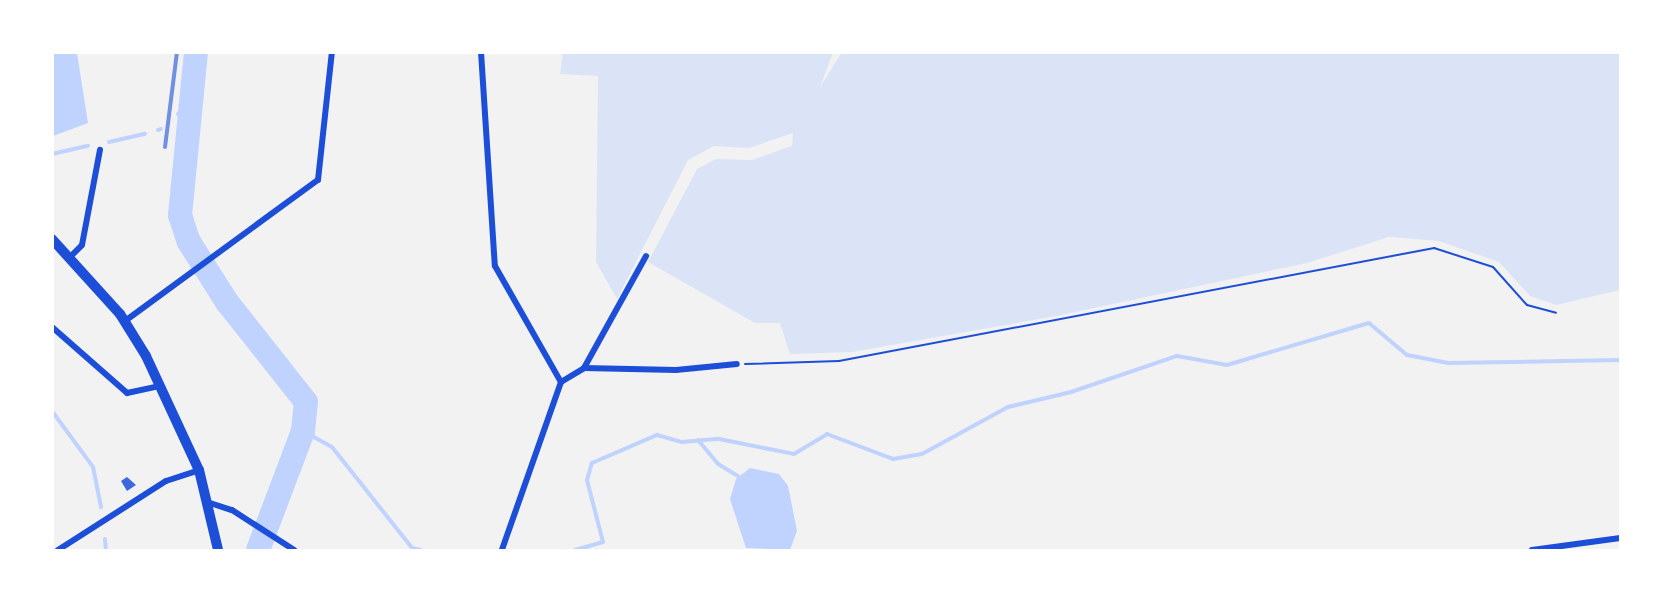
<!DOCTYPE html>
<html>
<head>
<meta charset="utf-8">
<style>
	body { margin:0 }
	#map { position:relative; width:1673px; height:603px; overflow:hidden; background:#f2f2f2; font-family:"IBM Plex Serif",serif }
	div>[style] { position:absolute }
	.green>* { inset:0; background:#dbe4f7 }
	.water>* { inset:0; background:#bfd3fe }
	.stream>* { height:4px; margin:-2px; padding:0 2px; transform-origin:2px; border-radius:2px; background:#bfd3fe }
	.river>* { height:24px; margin:-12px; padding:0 12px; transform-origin:12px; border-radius:12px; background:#bfd3fe }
	.building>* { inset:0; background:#3d67dc }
	.path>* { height:2px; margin:-1px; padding:0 1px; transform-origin:1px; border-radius:1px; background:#1d4ed8 }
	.minor>* { height:6px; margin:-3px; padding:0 3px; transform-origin:3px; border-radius:3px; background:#1d4ed8 }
	.primary>* { height:10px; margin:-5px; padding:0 5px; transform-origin:5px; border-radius:5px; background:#1d4ed8 }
	.rail>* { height:4px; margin:-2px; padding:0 2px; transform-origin:2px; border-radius:2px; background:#7290e2 }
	span { translate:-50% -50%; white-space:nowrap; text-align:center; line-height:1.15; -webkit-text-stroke:4.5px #fff; paint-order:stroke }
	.frame { position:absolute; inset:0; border:54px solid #fff; pointer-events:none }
</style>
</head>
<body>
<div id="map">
	<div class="green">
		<div style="clip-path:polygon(563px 52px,833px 53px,820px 87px,842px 52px,1620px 53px,1620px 290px,1556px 305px,1530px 296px,1499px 262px,1439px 241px,1389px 237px,1307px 263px,1056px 316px,852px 352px,790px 354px,780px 323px,755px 323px,648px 262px,697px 169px,716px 159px,752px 160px,792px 146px,793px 133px,749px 148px,714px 146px,688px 160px,617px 299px,596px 262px,598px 76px,560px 74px)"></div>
	</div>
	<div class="water">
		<div style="clip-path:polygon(53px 52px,77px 53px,88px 123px,53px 136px)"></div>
		<div style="clip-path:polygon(750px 468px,779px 474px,788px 486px,797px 531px,790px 550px,746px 548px,730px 499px,736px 479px)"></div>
	</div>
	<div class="stream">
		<div style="left:178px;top:114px;width:19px;rotate:-43deg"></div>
		<div style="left:158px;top:130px;width:3px;rotate:-18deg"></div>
		<div style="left:109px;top:142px;width:37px;rotate:-13deg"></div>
		<div style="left:52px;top:154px;width:37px;rotate:-13deg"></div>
		<div style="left:52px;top:411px;width:69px;rotate:53.8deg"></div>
		<div style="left:93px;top:467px;width:41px;rotate:78.7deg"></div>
		<div style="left:303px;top:431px;width:33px;rotate:29deg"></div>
		<div style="left:332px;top:447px;width:129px;rotate:51.6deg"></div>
		<div style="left:412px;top:548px;width:9px;rotate:13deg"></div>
		<div style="left:698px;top:440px;width:31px;rotate:50deg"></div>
		<div style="left:718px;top:464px;width:23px;rotate:31deg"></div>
		<div style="left:105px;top:539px;width:11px;rotate:85deg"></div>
		<div style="left:575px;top:550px;width:29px;rotate:-16deg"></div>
		<div style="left:603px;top:542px;width:64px;rotate:-104.5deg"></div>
		<div style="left:587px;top:480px;width:18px;rotate:-74deg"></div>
		<div style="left:592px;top:463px;width:71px;rotate:-23.3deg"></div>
		<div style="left:657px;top:435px;width:26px;rotate:16deg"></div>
		<div style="left:682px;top:442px;width:37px;rotate:-5deg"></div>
		<div style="left:719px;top:439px;width:76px;rotate:11.3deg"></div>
		<div style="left:794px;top:454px;width:39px;rotate:-31deg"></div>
		<div style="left:827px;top:434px;width:71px;rotate:20.7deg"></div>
		<div style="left:893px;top:459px;width:29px;rotate:-10deg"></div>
		<div style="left:922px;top:454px;width:98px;rotate:-28.7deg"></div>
		<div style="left:1008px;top:407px;width:65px;rotate:-13.4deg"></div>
		<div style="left:1071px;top:392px;width:112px;rotate:-18.8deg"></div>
		<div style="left:1177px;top:356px;width:51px;rotate:10.2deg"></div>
		<div style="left:1227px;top:365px;width:148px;rotate:-16.5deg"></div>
		<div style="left:1369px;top:323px;width:50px;rotate:40.1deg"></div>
		<div style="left:1407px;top:355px;width:42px;rotate:11deg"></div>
		<div style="left:1448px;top:363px;width:172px;rotate:-1deg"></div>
	</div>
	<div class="river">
		<div style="left:196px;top:52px;width:164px;rotate:95.6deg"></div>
		<div style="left:180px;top:215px;width:28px;rotate:72deg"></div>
		<div style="left:189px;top:242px;width:71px;rotate:57.7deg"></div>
		<div style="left:227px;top:302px;width:127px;rotate:51.7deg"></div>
		<div style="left:306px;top:402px;width:29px;rotate:96deg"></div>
		<div style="left:303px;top:431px;width:127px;rotate:110.7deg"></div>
	</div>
	<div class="building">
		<div style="clip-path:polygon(127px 477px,136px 485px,127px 491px,121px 481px)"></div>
	</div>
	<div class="path">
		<div style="left:745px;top:364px;width:94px;rotate:-1.8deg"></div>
		<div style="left:839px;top:361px;width:606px;rotate:-10.75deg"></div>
		<div style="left:1434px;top:248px;width:62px;rotate:17.9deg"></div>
		<div style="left:1493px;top:267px;width:51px;rotate:48.2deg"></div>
		<div style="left:1527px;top:305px;width:30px;rotate:15deg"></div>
	</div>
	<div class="minor">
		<div style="left:481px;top:52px;width:214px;rotate:86.3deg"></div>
		<div style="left:495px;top:266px;width:133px;rotate:60.4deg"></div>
		<div style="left:561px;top:382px;width:178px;rotate:109.4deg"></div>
		<div style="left:69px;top:258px;width:18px;rotate:-45deg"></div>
		<div style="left:82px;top:245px;width:97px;rotate:-79.3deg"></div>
		<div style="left:125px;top:321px;width:239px;rotate:-36.2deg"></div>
		<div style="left:318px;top:180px;width:129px;rotate:-83.8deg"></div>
		<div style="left:52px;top:327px;width:100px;rotate:41.3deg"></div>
		<div style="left:127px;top:393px;width:34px;rotate:-12deg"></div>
		<div style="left:584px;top:368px;width:128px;rotate:-61deg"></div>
		<div style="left:561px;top:382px;width:27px;rotate:-31deg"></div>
		<div style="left:584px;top:368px;width:92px;rotate:1.2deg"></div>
		<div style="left:676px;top:370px;width:61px;rotate:-5.6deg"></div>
		<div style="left:207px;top:502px;width:26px;rotate:18deg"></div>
		<div style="left:232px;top:510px;width:74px;rotate:32.8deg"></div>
		<div style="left:58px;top:550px;width:128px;rotate:-32.6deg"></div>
		<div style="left:166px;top:481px;width:35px;rotate:-18deg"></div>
		<div style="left:1532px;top:550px;width:89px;rotate:-7.8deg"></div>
	</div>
	<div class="primary">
		<div style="left:52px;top:239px;width:101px;rotate:47.8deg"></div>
		<div style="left:120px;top:314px;width:49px;rotate:58.2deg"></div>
		<div style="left:146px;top:356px;width:126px;rotate:65.1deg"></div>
		<div style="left:199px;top:470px;width:82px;rotate:76.6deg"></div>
	</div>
	<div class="rail">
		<div style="left:165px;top:147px;width:96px;rotate:-82.8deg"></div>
	</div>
	<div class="frame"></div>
</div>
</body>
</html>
